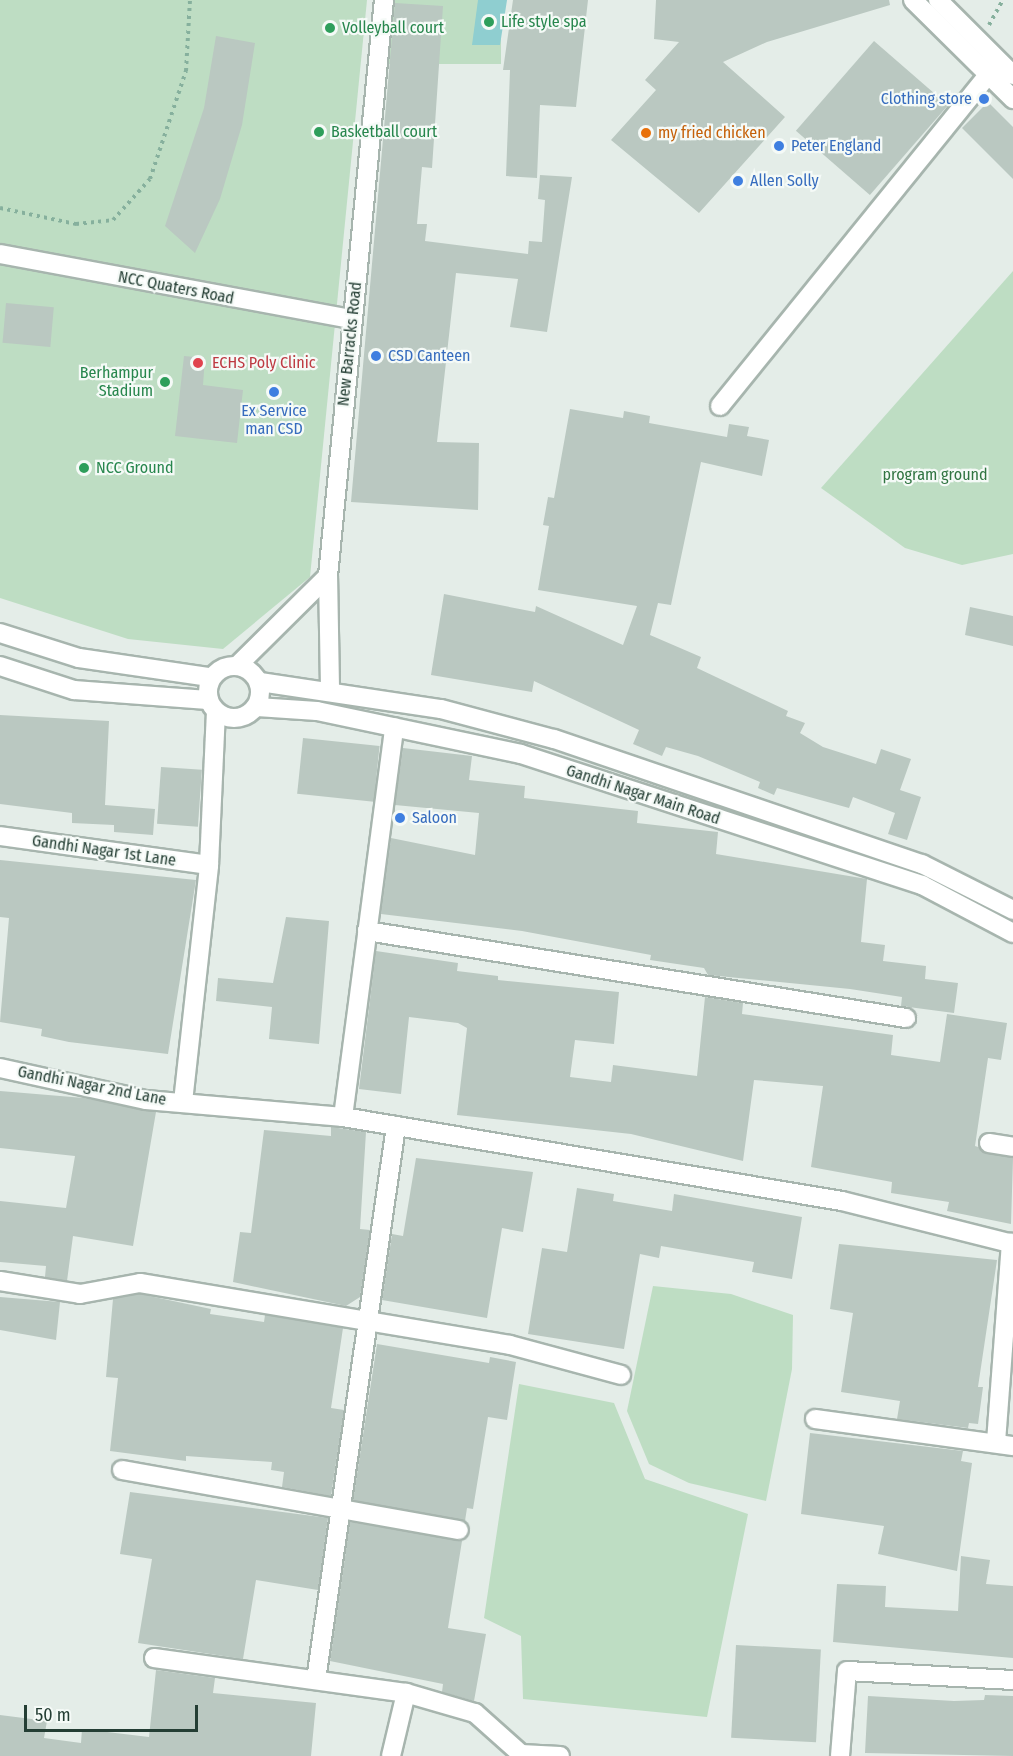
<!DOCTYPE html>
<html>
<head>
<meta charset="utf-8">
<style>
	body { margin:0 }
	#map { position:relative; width:1013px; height:1756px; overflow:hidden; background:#e4ede8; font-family:"Fira Sans Condensed",sans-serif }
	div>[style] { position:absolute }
	.green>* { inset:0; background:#beddc3; transform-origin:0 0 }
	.water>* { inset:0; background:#8fced0 }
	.building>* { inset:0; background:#bac8c1; transform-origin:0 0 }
	.path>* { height:4px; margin-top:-2px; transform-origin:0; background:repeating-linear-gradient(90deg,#86b09d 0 3px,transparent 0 7.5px) }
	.roads { filter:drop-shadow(2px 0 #a7b5ae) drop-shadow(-2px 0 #a7b5ae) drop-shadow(0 2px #a7b5ae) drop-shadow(0 -2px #a7b5ae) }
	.minor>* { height:18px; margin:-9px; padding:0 9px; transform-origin:9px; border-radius:9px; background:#fff }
	.minor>.ring { margin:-9px; padding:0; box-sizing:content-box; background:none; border:18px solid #fff; border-radius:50% }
	.dots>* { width:16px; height:16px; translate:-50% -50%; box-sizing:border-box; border:3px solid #f5faf7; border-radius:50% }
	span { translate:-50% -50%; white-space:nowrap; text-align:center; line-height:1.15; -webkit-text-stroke:4.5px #f5faf7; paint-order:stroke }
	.leisure-label { font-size:16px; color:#27864d }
	.left { translate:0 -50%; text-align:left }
	.right { translate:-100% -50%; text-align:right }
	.shop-label { font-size:16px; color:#366cbe }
	.food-label { font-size:16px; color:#c56008 }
	.street-label { font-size:16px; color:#243e34 }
	.health-label { font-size:16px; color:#be3a42 }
	.park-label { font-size:16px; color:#307441 }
	.scale { position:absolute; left:24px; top:1705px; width:174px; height:27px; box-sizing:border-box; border:3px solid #243e34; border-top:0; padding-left:8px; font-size:18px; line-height:21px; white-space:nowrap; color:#243e34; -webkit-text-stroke:4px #f5faf7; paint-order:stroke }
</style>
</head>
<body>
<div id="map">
	<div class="green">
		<div style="clip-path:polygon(0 0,367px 0,310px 577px,223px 649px,128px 639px,0 598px)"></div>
		<div style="left:388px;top:0;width:113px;height:64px"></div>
		<div style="clip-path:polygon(1013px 271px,1013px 554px,962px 565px,905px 548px,821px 488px)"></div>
		<div style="clip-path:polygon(653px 1286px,731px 1294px,793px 1315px,792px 1369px,766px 1501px,689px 1483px,649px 1464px,627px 1411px)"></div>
		<div style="clip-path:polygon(519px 1384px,614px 1403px,645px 1479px,748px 1514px,707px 1717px,523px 1699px,521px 1636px,484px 1618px)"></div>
	</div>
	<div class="water">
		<div style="clip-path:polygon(478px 0,507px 0,500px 45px,472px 45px)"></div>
	</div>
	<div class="building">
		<div style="clip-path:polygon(513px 0,588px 0,576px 107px,540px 105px,537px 178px,506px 176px,510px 70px,503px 70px)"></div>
		<div style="clip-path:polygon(656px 0,889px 0,890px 5px,767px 42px,723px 62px,785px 117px,699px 213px,611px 140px,656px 90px,645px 80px,679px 42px,654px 39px)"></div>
		<div style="clip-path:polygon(395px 3px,443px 6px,432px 168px,422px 167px,417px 224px,427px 224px,425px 241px,528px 254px,529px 241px,542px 242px,545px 200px,538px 199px,540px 175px,572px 177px,547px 332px,510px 327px,518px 279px,456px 273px,437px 442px,479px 443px,478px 510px,351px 502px)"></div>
		<div style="clip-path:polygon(216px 36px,255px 43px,242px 125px,220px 199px,195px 253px,165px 226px,204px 108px)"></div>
		<div style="left:874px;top:41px;width:98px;height:119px;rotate:41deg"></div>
		<div style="clip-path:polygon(988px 102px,1013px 127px,1013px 179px,962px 128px)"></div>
		<div style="left:6px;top:303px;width:48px;height:40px;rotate:5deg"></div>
		<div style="clip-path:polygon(184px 356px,205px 358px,203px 385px,243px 390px,237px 443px,175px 436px)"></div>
		<div style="clip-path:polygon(570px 409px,623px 418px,624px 411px,650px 416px,649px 423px,727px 437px,729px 424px,749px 427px,747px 436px,769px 440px,762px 476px,701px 462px,671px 605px,658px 603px,650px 635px,701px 657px,697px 668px,788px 711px,786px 716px,805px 723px,800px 733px,823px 747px,876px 764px,881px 749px,911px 759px,900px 790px,921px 797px,907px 840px,888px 834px,895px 813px,853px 797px,849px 808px,777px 788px,774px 795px,758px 788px,760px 782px,698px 756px,666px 747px,662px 756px,633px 744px,639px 730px,534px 681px,532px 692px,431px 675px,444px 594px,535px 612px,536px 606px,623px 645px,637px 606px,538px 590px,549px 526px,543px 525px,548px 497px,554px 498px)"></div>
		<div style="clip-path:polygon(970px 607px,1013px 616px,1013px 646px,965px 635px)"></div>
		<div style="clip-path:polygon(0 715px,109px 721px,105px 805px,155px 809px,153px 835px,114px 832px,114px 825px,72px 823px,72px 813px,0 804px)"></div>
		<div style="left:303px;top:738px;width:77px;height:56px;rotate:6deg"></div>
		<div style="clip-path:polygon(403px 748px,472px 756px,469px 780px,525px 786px,524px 798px,638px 811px,637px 823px,718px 832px,716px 854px,867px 879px,861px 942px,885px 945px,883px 961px,926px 966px,925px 979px,958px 983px,954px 1013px,901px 1006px,902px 997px,850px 989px,708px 975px,704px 968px,650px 960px,651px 955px,522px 931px,381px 914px,391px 838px,475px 855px,479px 813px,395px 805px)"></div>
		<div style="left:161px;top:767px;width:41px;height:57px;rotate:4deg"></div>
		<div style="clip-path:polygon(0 860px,196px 880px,168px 1054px,69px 1042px,41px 1036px,42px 1029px,0 1022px,9px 918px,0 917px)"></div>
		<div style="clip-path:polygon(286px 917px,329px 921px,319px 1044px,269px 1039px,272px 1007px,216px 1001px,218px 978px,273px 983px)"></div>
		<div style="clip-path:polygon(376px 951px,458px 963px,457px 971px,498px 976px,498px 980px,619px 992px,614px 1044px,575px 1040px,570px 1077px,611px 1082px,613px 1065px,697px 1076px,705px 997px,743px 1003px,742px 1014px,893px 1035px,891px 1055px,940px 1062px,947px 1014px,1007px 1023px,1001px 1060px,988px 1058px,975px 1146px,1013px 1158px,1011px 1224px,947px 1211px,949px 1202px,891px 1193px,892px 1182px,811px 1167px,823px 1086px,754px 1080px,743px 1161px,631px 1134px,457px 1115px,467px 1028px,458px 1023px,409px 1017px,401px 1094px,359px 1089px)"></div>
		<div style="clip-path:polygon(0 1091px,84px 1098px,156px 1112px,133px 1246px,73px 1236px,67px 1281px,45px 1277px,46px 1266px,0 1262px,0 1201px,66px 1208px,75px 1156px,0 1148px)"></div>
		<div style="clip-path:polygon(331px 1127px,366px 1132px,360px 1229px,370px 1230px,360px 1297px,346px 1306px,233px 1282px,240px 1232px,251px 1233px,264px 1130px,331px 1136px)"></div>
		<div style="clip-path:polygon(416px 1158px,533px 1172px,523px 1232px,502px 1228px,487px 1318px,382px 1300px,392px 1234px,403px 1236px)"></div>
		<div style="clip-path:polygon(577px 1188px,614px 1194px,613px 1201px,672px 1211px,674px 1194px,802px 1217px,792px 1279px,752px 1272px,754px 1262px,661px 1246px,659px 1258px,640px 1254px,624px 1349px,528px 1334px,542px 1248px,567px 1252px)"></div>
		<div style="clip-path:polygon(839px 1244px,997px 1260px,978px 1387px,983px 1387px,978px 1424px,969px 1423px,968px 1428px,897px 1419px,900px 1401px,841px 1392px,853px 1313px,830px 1309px)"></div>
		<div style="clip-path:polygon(140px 1294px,211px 1309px,210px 1314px,264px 1322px,265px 1315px,343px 1328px,331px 1408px,344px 1410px,331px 1496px,282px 1487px,284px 1472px,271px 1470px,272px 1462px,186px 1456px,186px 1461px,110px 1451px,118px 1378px,106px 1377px,113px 1299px)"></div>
		<div style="clip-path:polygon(0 1297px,60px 1302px,56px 1340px,0 1330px)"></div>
		<div style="clip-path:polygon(377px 1344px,489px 1363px,490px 1357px,516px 1362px,507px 1420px,488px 1417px,473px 1509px,467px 1508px,465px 1521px,353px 1500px)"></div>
		<div style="clip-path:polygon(810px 1433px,963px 1451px,961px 1461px,972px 1463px,957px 1571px,878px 1554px,884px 1526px,801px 1514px)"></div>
		<div style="clip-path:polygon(130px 1492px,328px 1518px,318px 1590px,256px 1580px,243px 1659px,138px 1643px,152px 1559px,120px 1554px)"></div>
		<div style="clip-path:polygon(350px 1522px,462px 1541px,448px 1628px,486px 1634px,474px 1701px,442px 1692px,443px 1684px,330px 1661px)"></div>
		<div style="clip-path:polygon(961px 1556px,990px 1560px,986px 1584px,1013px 1586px,1013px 1658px,833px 1642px,837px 1584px,886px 1586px,885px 1607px,958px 1611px)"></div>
		<div style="left:736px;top:1645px;width:85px;height:93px;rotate:3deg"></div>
		<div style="clip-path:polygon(156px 1670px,215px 1678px,213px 1693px,316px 1703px,311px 1756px,0 1756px,0 1715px,47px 1721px,44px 1738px,81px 1743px,82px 1729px,149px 1737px)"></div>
		<div style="clip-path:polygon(985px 1695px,1013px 1696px,1013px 1756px,865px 1753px,868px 1696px,954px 1701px,984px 1700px)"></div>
	</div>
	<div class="path">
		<div style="left:989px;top:25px;width:29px;rotate:-61deg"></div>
		<div style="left:0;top:208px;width:78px;rotate:11.9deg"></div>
		<div style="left:76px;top:224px;width:37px;rotate:-6deg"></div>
		<div style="left:113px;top:220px;width:55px;rotate:-47.9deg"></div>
		<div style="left:150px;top:179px;width:114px;rotate:-71.6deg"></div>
		<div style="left:186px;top:71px;width:71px;rotate:-86.8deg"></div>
	</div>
	<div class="roads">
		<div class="minor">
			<div style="left:913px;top:0;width:141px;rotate:44.7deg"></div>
			<div style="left:938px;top:0;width:106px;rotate:45deg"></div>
			<div style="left:0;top:254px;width:358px;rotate:10.5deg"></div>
			<div style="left:720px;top:406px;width:426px;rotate:-51deg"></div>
			<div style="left:0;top:633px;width:83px;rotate:17.6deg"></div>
			<div style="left:79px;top:658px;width:132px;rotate:8.3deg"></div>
			<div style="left:0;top:666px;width:78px;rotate:18deg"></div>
			<div style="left:74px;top:690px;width:134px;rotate:4.3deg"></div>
			<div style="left:237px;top:666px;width:128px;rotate:-44.7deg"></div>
			<div class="ring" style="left:208px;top:666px;width:34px;height:34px"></div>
			<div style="left:260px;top:682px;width:183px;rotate:8.5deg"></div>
			<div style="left:441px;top:709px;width:117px;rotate:14.9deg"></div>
			<div style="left:554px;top:739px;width:389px;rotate:18.8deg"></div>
			<div style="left:922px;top:864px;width:102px;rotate:26.8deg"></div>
			<div style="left:330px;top:688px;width:112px;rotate:-91deg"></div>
			<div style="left:328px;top:576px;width:579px;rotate:-84.45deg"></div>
			<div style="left:257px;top:707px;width:60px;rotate:3.8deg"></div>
			<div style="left:317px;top:711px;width:208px;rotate:11.9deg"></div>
			<div style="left:521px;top:754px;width:422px;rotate:18.1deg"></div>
			<div style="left:922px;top:885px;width:103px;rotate:27.8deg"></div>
			<div style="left:0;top:836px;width:211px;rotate:7.9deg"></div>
			<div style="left:367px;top:931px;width:546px;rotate:9.17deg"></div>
			<div style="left:0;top:1068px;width:149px;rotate:12.4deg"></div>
			<div style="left:146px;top:1100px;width:198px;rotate:4.9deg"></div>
			<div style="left:343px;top:1117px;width:506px;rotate:9.56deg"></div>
			<div style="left:842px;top:1201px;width:176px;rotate:14.1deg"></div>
			<div style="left:183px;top:1102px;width:238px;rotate:-83.7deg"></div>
			<div style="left:209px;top:865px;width:153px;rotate:-87.4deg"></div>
			<div style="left:343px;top:1117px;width:393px;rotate:-82.5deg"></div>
			<div style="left:989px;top:1143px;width:24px;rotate:9deg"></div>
			<div style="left:0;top:1281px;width:81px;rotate:9.2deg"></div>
			<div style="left:80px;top:1294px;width:61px;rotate:-10.4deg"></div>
			<div style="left:140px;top:1283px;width:375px;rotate:9.5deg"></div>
			<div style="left:510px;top:1345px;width:115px;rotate:15.1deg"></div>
			<div style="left:815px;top:1419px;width:200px;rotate:7.8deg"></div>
			<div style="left:996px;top:1442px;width:200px;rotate:-85.7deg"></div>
			<div style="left:122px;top:1470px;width:342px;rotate:10.1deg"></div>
			<div style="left:154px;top:1658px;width:254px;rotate:7.9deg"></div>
			<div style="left:406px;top:1693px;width:72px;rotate:16.2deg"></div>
			<div style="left:475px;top:1713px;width:62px;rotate:41.7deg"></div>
			<div style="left:521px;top:1754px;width:39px;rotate:3deg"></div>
			<div style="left:316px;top:1680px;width:560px;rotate:-81.78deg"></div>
			<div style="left:391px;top:1756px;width:65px;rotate:-76.6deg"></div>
			<div style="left:840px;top:1756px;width:85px;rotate:-85.3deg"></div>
			<div style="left:847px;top:1671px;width:166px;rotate:3.1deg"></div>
		</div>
	</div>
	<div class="dots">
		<div style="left:489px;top:22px;background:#2e9e5b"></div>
		<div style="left:330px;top:28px;background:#2e9e5b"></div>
		<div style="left:984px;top:99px;background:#3f7fe0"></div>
		<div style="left:319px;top:132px;background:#2e9e5b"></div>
		<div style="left:646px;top:133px;background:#e8710a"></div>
		<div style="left:779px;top:146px;background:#3f7fe0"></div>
		<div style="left:738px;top:181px;background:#3f7fe0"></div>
		<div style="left:376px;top:356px;background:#3f7fe0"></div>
		<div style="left:198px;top:363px;background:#e0444e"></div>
		<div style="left:165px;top:382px;background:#2e9e5b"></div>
		<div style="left:274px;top:392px;background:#3f7fe0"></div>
		<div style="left:84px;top:468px;background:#2e9e5b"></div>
		<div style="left:400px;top:818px;background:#3f7fe0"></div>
	</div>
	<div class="leisure-label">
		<span class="left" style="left:501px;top:22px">Life style spa</span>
		<span class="left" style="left:342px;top:28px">Volleyball court</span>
		<span class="left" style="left:331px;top:132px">Basketball court</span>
		<span class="right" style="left:153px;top:382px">Berhampur<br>Stadium</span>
		<span class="left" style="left:96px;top:468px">NCC Ground</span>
	</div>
	<div class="shop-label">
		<span class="right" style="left:972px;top:99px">Clothing store</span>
		<span class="left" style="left:791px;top:146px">Peter England</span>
		<span class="left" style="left:750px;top:181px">Allen Solly</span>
		<span class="left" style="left:388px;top:356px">CSD Canteen</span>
		<span style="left:274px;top:420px">Ex Service<br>man CSD</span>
		<span class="left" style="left:412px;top:818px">Saloon</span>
	</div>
	<div class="food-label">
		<span class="left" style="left:658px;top:133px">my fried chicken</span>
	</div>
	<div class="street-label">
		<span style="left:176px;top:288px;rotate:11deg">NCC Quaters Road</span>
		<span style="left:350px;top:344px;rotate:-84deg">New Barracks Road</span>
		<span style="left:643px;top:795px;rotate:18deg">Gandhi Nagar Main Road</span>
		<span style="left:104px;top:851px;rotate:8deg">Gandhi Nagar 1st Lane</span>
		<span style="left:92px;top:1086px;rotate:11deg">Gandhi Nagar 2nd Lane</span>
	</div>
	<div class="health-label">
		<span class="left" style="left:212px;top:363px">ECHS Poly Clinic</span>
	</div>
	<div class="park-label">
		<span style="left:935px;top:475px">program ground</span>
	</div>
	<div class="scale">50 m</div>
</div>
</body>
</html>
